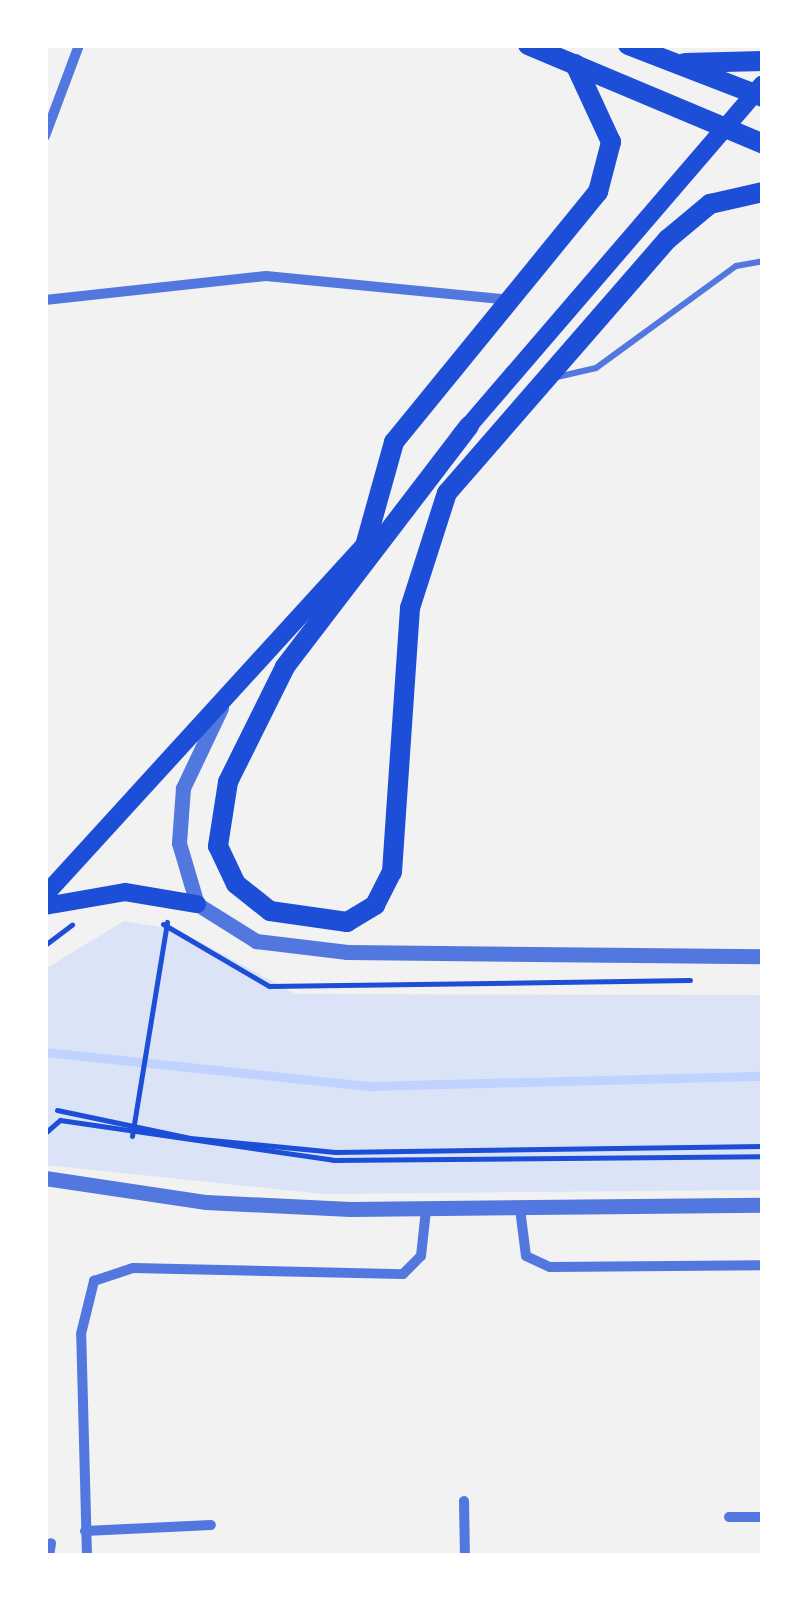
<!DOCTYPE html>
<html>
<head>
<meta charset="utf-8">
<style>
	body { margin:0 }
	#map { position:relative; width:808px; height:1601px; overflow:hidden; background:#f2f2f2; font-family:Raleway,sans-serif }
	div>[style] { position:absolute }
	.green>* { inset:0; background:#dbe4f7 }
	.stream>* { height:9px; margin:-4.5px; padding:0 4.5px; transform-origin:4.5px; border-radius:4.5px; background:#bfd3fe }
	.path>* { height:5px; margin:-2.5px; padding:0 2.5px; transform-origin:2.5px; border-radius:2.5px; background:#1d4ed8 }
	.service>* { height:6px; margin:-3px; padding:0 3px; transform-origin:3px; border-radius:3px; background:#5277de }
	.minor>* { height:10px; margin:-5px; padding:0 5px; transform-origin:5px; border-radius:5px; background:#5277de }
	.tertiary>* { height:15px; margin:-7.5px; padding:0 7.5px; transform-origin:7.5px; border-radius:7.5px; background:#5277de }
	.secondary>* { height:18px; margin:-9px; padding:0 9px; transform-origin:9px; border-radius:9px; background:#1d4ed8 }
	.primary>* { height:20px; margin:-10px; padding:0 10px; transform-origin:10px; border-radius:10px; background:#1d4ed8 }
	span { translate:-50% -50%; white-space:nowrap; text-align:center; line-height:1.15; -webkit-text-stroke:9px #fff; paint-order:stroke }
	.frame { position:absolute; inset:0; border:48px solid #fff; pointer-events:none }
</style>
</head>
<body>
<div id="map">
	<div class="green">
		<div style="clip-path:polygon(124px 921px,178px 930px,296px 994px,763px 995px,763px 1190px,323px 1194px,45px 1165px,45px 969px)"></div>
	</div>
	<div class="stream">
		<div style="left:45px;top:1052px;width:328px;rotate:6deg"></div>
		<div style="left:371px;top:1086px;width:392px;rotate:-1.5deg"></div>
	</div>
	<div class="path">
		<div style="left:163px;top:924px;width:123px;rotate:30.3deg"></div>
		<div style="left:269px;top:986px;width:421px;rotate:-0.8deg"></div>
		<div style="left:45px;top:945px;width:34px;rotate:-37deg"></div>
		<div style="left:57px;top:1110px;width:136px;rotate:11.9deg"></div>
		<div style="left:190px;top:1138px;width:146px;rotate:5.5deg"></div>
		<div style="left:335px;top:1152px;width:428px;rotate:-0.8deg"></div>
		<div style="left:45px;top:1133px;width:20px;rotate:-41deg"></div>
		<div style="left:60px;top:1120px;width:276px;rotate:8.3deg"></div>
		<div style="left:333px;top:1160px;width:430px;rotate:-0.5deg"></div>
		<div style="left:132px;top:1136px;width:217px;rotate:-80.7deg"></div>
	</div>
	<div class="service">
		<div style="left:557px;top:377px;width:40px;rotate:-13deg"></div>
		<div style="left:596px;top:368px;width:173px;rotate:-36.1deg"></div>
		<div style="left:736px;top:266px;width:27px;rotate:-10deg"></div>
	</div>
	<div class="minor">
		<div style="left:45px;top:136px;width:97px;rotate:-69.5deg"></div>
		<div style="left:45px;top:300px;width:222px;rotate:-6.2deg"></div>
		<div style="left:266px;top:276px;width:244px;rotate:5.6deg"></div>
		<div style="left:520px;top:1209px;width:47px;rotate:82.7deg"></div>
		<div style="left:526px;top:1256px;width:26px;rotate:25deg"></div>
		<div style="left:550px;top:1267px;width:213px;rotate:-0.5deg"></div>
		<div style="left:464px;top:1501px;width:55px;rotate:89deg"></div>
		<div style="left:729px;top:1517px;width:34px"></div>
		<div style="left:85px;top:1531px;width:126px;rotate:-2.7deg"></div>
		<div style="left:49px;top:1556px;width:13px;rotate:-81deg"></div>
		<div style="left:87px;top:1556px;width:222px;rotate:-91.5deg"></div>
		<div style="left:81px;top:1334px;width:55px;rotate:-76.2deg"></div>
		<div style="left:94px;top:1281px;width:41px;rotate:-18.4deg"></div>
		<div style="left:133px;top:1268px;width:270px;rotate:1.3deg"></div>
		<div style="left:403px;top:1274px;width:25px;rotate:-45deg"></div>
		<div style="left:421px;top:1256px;width:46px;rotate:-83.8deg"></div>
	</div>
	<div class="tertiary">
		<div style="left:221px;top:708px;width:89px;rotate:115.4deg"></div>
		<div style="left:183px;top:788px;width:55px;rotate:94.2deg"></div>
		<div style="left:179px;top:843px;width:64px;rotate:73.6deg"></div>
		<div style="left:197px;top:904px;width:70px;rotate:32.1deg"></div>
		<div style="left:256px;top:941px;width:92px;rotate:6.9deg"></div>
		<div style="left:347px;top:952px;width:416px;rotate:0.6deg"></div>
		<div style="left:45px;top:1178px;width:163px;rotate:8.5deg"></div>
		<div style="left:206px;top:1202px;width:144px;rotate:2.8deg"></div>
		<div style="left:350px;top:1209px;width:413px;rotate:-0.6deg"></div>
	</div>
	<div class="secondary">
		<div style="left:460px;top:436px;width:464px;rotate:-49.3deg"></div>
		<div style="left:45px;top:895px;width:488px;rotate:-47.6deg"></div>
		<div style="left:45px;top:906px;width:81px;rotate:-9.9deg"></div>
		<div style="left:125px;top:892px;width:73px;rotate:9.5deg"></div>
	</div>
	<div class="primary">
		<div style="left:528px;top:45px;width:255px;rotate:22.8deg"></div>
		<div style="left:628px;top:45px;width:145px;rotate:21.1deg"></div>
		<div style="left:685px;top:63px;width:78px;rotate:-1.5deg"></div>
		<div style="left:469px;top:426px;width:303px;rotate:127.4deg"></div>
		<div style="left:285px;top:667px;width:128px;rotate:116.4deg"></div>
		<div style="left:228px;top:782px;width:65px;rotate:98.9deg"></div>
		<div style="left:218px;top:846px;width:42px;rotate:64.7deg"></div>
		<div style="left:236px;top:884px;width:43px;rotate:38.5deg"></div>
		<div style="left:270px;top:911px;width:78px;rotate:8.1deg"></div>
		<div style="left:347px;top:922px;width:33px;rotate:-31deg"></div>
		<div style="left:375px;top:905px;width:37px;rotate:-63deg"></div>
		<div style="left:392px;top:872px;width:265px;rotate:-86.1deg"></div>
		<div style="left:410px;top:608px;width:121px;rotate:-72.2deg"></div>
		<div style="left:447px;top:493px;width:337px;rotate:-49deg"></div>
		<div style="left:668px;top:239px;width:55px;rotate:-39.8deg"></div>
		<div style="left:710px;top:204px;width:54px;rotate:-12.8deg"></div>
		<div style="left:365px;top:546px;width:108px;rotate:-74.4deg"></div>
		<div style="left:394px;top:442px;width:323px;rotate:-50.8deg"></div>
		<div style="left:598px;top:192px;width:52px;rotate:-75.4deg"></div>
		<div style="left:611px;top:142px;width:86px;rotate:-114.8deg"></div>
	</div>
	<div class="frame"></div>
</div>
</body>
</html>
